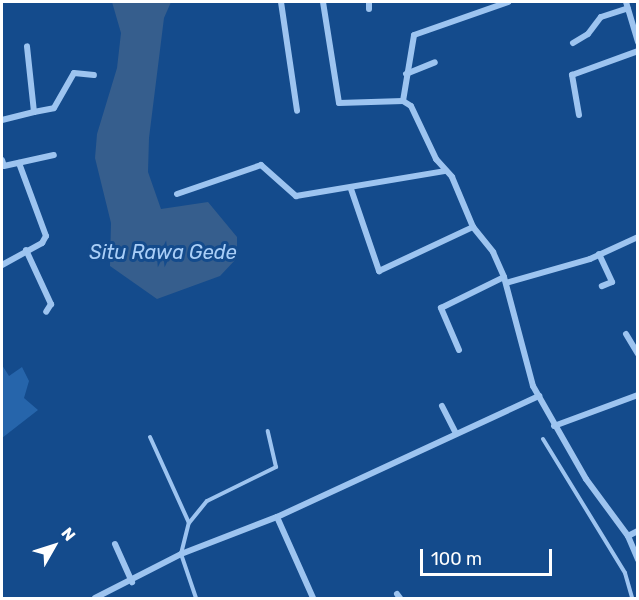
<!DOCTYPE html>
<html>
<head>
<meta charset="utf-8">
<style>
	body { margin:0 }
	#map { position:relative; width:639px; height:600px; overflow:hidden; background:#144b8c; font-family:Rubik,sans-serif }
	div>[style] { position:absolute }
	.green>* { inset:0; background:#2665ab }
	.water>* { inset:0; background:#365e8d }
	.service>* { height:4px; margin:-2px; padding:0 2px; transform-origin:2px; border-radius:2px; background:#9dc4f0 }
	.minor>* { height:6px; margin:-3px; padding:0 3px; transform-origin:3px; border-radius:3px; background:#9dc4f0 }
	span { translate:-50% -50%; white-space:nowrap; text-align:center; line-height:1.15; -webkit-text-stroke:6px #144b8c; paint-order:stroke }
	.water-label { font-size:20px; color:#a9cef7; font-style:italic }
	.frame { position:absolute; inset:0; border:3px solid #fff; pointer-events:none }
	.north { position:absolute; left:24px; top:516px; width:60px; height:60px; -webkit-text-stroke:4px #144b8c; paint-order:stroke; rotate:51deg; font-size:16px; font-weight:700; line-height:24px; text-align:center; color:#fff }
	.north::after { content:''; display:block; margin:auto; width:21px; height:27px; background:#fff; clip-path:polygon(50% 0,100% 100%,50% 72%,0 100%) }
	.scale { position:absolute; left:420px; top:549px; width:132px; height:27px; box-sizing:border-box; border:3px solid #fff; border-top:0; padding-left:8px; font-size:18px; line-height:21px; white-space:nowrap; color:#fff; -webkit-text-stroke:4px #144b8c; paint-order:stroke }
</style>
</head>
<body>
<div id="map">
	<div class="green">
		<div style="clip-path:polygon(2px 365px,9px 376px,22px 367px,29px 381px,24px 398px,38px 410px,2px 438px)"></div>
	</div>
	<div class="water">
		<div style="clip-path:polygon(112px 2px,171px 2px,164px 18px,149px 138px,148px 172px,161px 209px,208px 202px,237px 237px,237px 258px,220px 276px,157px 299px,110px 266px,111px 223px,95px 158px,97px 134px,117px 68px,121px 33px)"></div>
	</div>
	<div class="service">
		<div style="left:150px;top:437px;width:94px;rotate:65.6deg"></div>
		<div style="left:543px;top:439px;width:157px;rotate:58.5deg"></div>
		<div style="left:625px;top:573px;width:26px;rotate:74deg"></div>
		<div style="left:196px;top:598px;width:46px;rotate:-108.8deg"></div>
		<div style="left:181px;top:554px;width:32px;rotate:-76deg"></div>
		<div style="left:189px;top:523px;width:28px;rotate:-51deg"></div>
		<div style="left:207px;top:501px;width:77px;rotate:-26.2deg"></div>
		<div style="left:276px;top:467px;width:37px;rotate:-103deg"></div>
	</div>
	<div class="minor">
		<div style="left:281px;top:2px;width:110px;rotate:81.6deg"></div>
		<div style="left:323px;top:2px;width:102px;rotate:81deg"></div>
		<div style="left:339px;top:103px;width:64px;rotate:-1.8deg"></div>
		<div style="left:403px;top:101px;width:9px;rotate:32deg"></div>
		<div style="left:411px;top:106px;width:59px;rotate:64.7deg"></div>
		<div style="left:436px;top:159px;width:24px;rotate:48deg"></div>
		<div style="left:452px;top:177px;width:54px;rotate:67.2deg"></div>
		<div style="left:473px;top:227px;width:32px;rotate:51deg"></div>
		<div style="left:493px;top:252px;width:27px;rotate:66deg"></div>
		<div style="left:504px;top:277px;width:113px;rotate:75.1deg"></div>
		<div style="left:533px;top:386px;width:107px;rotate:60.3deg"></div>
		<div style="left:586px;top:479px;width:71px;rotate:53.6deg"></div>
		<div style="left:628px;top:536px;width:26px;rotate:67deg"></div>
		<div style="left:626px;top:2px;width:42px;rotate:73.3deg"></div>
		<div style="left:369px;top:9px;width:7px;rotate:-90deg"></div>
		<div style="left:573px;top:43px;width:17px;rotate:-31deg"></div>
		<div style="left:588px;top:34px;width:21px;rotate:-53deg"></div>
		<div style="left:601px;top:17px;width:28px;rotate:-18deg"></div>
		<div style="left:406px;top:74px;width:31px;rotate:-22deg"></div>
		<div style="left:403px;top:101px;width:67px;rotate:-80.5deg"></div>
		<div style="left:414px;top:35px;width:100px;rotate:-19.3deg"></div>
		<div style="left:34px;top:112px;width:20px;rotate:-11deg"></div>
		<div style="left:54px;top:108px;width:40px;rotate:-60.3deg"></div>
		<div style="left:74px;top:73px;width:20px;rotate:6deg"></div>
		<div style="left:579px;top:115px;width:41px;rotate:-99.9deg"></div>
		<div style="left:572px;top:75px;width:70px;rotate:-20deg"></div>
		<div style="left:2px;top:120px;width:33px;rotate:-14deg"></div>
		<div style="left:34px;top:112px;width:66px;rotate:-96.1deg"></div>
		<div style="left:2px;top:160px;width:6px;rotate:72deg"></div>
		<div style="left:4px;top:166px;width:51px;rotate:-12.4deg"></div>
		<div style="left:351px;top:189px;width:87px;rotate:71.1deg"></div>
		<div style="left:379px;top:271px;width:104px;rotate:-25.1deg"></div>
		<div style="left:177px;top:194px;width:89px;rotate:-19deg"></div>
		<div style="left:261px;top:165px;width:47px;rotate:41.5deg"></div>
		<div style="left:296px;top:196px;width:152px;rotate:-9.5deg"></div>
		<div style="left:26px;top:250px;width:60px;rotate:65.2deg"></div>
		<div style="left:51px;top:304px;width:9px;rotate:122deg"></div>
		<div style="left:599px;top:254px;width:31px;rotate:65deg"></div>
		<div style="left:612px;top:282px;width:11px;rotate:158deg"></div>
		<div style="left:2px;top:265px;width:46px;rotate:-28.8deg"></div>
		<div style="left:42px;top:243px;width:8px;rotate:-60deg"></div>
		<div style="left:46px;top:236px;width:78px;rotate:-110.3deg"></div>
		<div style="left:506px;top:283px;width:87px;rotate:-15.9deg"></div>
		<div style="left:590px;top:259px;width:53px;rotate:-24.6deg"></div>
		<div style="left:626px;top:334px;width:23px;rotate:59deg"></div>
		<div style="left:459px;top:350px;width:46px;rotate:-113.2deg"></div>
		<div style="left:441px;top:308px;width:70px;rotate:-26.2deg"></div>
		<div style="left:442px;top:406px;width:31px;rotate:63deg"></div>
		<div style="left:554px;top:426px;width:90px;rotate:-20.3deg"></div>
		<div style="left:277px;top:517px;width:89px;rotate:66deg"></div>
		<div style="left:628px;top:536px;width:11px;rotate:-27deg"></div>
		<div style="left:115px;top:544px;width:42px;rotate:65.9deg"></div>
		<div style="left:397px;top:594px;width:5px;rotate:53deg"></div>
		<div style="left:95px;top:598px;width:97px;rotate:-27.1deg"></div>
		<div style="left:181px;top:554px;width:103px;rotate:-21.1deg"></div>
		<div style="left:277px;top:517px;width:289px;rotate:-24.8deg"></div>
	</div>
	<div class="water-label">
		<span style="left:163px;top:252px">Situ Rawa Gede</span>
	</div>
	<div class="frame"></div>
	<div class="north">N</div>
	<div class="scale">100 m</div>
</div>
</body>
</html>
